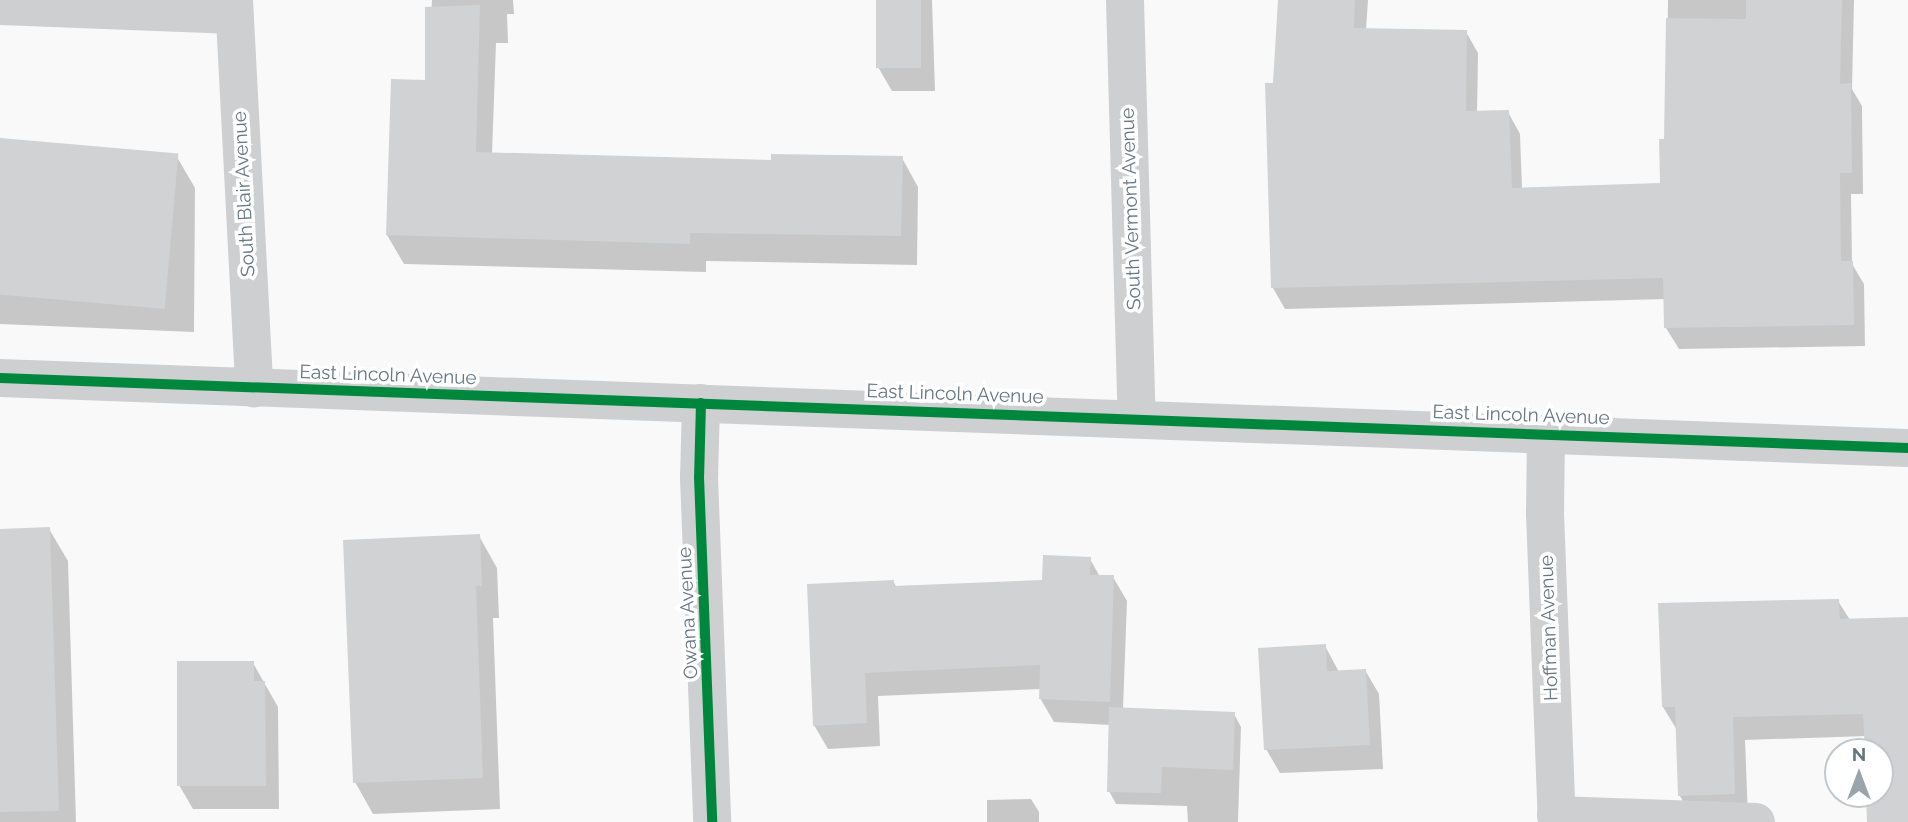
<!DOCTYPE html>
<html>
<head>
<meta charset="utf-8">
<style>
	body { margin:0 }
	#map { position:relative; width:1908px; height:822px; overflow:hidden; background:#f9f9f9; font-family:Raleway,sans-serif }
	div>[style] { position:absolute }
	.shadow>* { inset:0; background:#0003 }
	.building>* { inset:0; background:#d0d2d3; transform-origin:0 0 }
	.minor>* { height:38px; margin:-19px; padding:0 19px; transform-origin:19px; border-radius:19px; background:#cecfd0 }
	.cycleway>* { height:10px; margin:-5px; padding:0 5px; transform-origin:5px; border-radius:5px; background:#00873e }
	span { translate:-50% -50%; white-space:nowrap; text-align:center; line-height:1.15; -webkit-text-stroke:7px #fff; paint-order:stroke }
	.street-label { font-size:19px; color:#657683 }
	.north { position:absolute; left:1824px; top:738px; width:70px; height:70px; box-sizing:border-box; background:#fff; border:2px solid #c1c8cd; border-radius:50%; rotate:0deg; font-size:19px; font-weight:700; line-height:28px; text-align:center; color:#657683 }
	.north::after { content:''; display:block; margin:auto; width:24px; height:32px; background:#99a4ac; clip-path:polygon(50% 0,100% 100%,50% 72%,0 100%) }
</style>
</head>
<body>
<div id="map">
	<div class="shadow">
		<div style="clip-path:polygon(432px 0,513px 0,514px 14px,507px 14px,508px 43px,496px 43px,492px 154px,772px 162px,902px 158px,918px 187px,917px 265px,706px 261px,706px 272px,404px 264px,387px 235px,427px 82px)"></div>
		<div style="clip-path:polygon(877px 0,932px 0,935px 91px,892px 91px,878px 67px)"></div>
		<div style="clip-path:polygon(1279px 0,1368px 0,1366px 30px,1466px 32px,1478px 53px,1477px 113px,1508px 112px,1520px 134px,1522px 189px,1662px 185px,1666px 141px,1668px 0,1854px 0,1852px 89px,1862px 106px,1863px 194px,1851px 194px,1852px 264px,1864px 284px,1865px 346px,1679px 349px,1666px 328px,1666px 299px,1285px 309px,1273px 288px,1274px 85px)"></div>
		<div style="clip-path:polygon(0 140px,177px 157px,195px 188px,194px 332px,0 324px)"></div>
		<div style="clip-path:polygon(49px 529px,68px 561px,76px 822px,0 822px,0 531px)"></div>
		<div style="clip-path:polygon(479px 536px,497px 568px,499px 618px,493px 618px,500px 809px,373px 814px,355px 782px)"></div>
		<div style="clip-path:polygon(1090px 559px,1100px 577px,1113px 577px,1127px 601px,1123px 709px,1234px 714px,1241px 727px,1238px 822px,1188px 822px,1187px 806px,1116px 804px,1109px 791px,1111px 725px,1054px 722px,1040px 698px,1041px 689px,878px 696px,880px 746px,828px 749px,814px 725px,893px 581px,897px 588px,1044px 582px)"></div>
		<div style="clip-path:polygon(1838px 601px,1850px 620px,1908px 619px,1908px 757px,1880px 758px,1880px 752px,1876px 752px,1867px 736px,1745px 740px,1748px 817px,1693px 819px,1680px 796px,1677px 730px,1663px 707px)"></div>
		<div style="clip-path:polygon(1325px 646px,1339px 672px,1365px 670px,1379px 694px,1383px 769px,1280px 773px,1266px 749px)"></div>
		<div style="clip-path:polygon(253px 663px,278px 707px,279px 809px,193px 809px,179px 785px)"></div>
		<div style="clip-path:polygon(1031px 799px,1039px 812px,1039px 822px,987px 822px,987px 800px)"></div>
	</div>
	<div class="building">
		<div style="left:876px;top:0;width:45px;height:68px"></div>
		<div style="clip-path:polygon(1278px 0,1355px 0,1354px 28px,1467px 30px,1466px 111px,1509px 110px,1512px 188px,1660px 183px,1659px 139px,1664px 139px,1666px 18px,1746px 19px,1746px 0,1842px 0,1840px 84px,1851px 83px,1852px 173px,1840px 173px,1841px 261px,1853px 261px,1854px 325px,1664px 328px,1663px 278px,1271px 288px,1265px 83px,1273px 83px)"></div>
		<div style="clip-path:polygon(480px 5px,476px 152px,771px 160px,771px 154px,903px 156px,901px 236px,690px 233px,690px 244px,386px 235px,391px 79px,425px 80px,425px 7px)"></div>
		<div style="left:0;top:138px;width:179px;height:156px;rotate:5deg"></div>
		<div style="clip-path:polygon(50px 527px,59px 811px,0 812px,0 529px)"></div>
		<div style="clip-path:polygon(480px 534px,482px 586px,476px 586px,483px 778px,353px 783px,343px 540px)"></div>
		<div style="clip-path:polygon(1043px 555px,1091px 557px,1090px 575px,1114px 575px,1110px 702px,1039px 699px,1040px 665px,865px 673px,867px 723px,813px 726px,807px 584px,894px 580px,894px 586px,1042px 580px)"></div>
		<div style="clip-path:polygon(1839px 599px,1840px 619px,1908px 617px,1908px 822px,1867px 822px,1866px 794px,1880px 794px,1880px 752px,1865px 752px,1863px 714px,1733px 717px,1735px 794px,1678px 796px,1675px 707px,1662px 707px,1658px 603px)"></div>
		<div style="clip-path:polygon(1326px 644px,1327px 671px,1366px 669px,1370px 745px,1264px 750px,1258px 648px)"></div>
		<div style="clip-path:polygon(177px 661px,254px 661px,254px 681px,265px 681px,266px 786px,177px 786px)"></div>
		<div style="clip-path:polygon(1109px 707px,1235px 712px,1233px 770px,1162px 767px,1161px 793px,1107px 792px)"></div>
	</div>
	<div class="minor">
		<div style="left:234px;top:0;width:389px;rotate:87deg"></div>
		<div style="left:1125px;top:0;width:418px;rotate:88.4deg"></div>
		<div style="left:0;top:6px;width:234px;rotate:2.2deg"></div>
		<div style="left:0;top:378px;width:1909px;rotate:2.1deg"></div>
		<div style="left:701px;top:403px;width:74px;rotate:91.5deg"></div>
		<div style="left:699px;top:477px;width:345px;rotate:87.8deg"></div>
		<div style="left:1546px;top:434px;width:79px;rotate:90.7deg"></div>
		<div style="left:1545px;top:513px;width:309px;rotate:87.8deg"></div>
		<div style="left:1556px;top:815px;width:200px;rotate:2deg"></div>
	</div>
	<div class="cycleway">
		<div style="left:0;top:378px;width:1909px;rotate:2.1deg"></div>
		<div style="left:701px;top:403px;width:74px;rotate:91.5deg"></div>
		<div style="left:699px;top:477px;width:345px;rotate:87.8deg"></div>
	</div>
	<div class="street-label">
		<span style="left:244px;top:194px;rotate:-93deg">South Blair Avenue</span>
		<span style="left:1131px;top:209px;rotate:-92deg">South Vermont Avenue</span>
		<span style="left:388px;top:375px;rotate:2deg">East Lincoln Avenue</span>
		<span style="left:955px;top:394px;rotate:2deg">East Lincoln Avenue</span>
		<span style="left:1521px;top:415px;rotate:2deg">East Lincoln Avenue</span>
		<span style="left:688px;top:613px;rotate:-93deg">Owana Avenue</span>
		<span style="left:1549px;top:628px;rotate:-92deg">Hoffman Avenue</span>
	</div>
	<div class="north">N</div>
</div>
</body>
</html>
